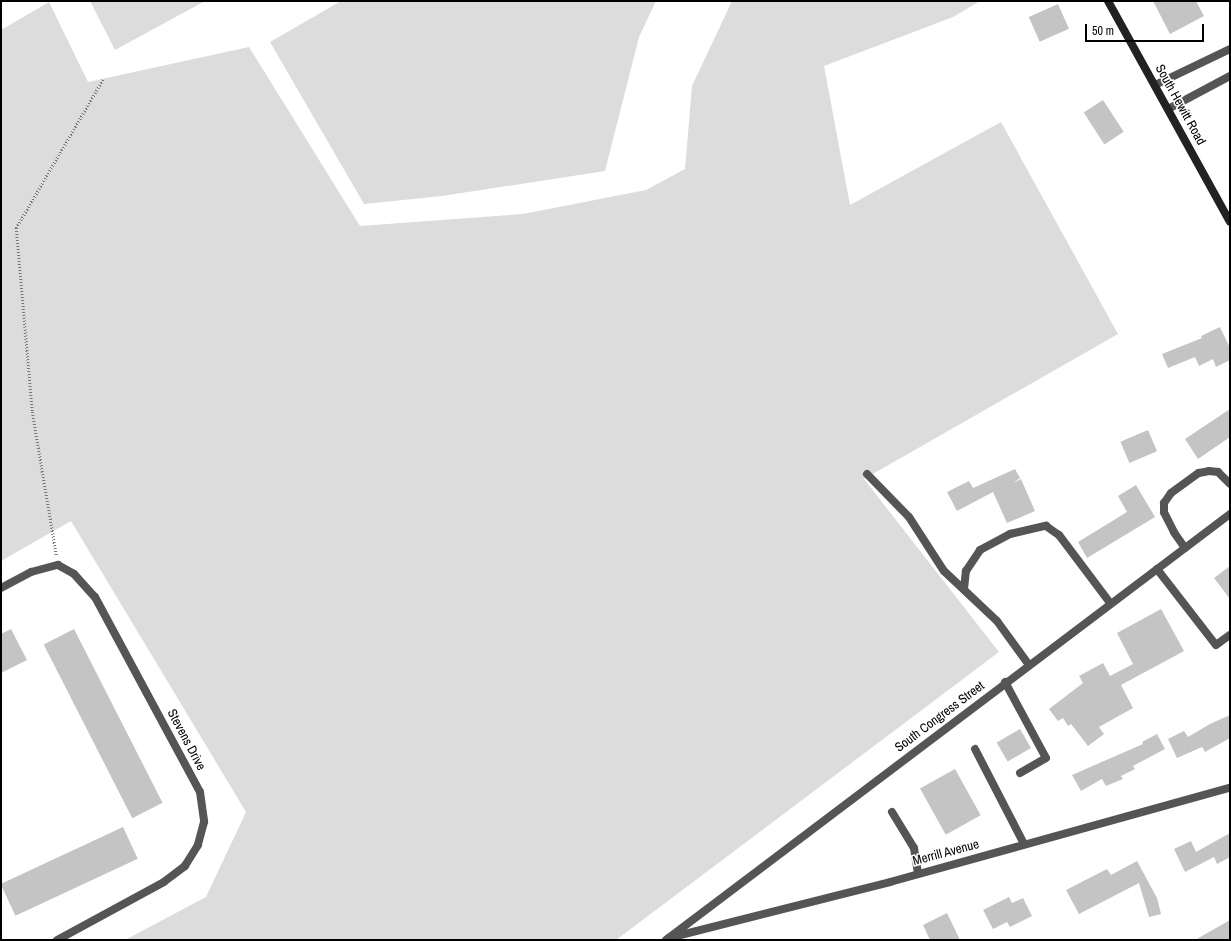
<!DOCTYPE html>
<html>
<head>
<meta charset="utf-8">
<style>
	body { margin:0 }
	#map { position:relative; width:1231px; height:941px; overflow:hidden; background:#fff; font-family:"Archivo Narrow",sans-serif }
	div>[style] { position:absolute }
	.green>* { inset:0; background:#dcdcdc }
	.building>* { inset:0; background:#c4c4c4; transform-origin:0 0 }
	.path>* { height:2.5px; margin-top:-1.25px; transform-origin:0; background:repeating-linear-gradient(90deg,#777 0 1px,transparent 0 3px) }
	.service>* { height:8px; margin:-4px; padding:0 4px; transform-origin:4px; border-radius:4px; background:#555 }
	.minor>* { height:8px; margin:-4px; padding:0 4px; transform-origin:4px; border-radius:4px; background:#555 }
	.tertiary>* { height:8px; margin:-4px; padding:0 4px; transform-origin:4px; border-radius:4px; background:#555 }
	.secondary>* { height:8px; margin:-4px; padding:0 4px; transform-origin:4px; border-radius:4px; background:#222 }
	span { translate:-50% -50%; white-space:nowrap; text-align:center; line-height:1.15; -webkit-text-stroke:3px #fff; paint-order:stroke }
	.street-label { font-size:13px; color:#000 }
	.frame { position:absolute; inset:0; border:2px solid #000; pointer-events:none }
	.scale { position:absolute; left:1085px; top:24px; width:119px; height:18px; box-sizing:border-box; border:2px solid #000; border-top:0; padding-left:5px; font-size:12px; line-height:14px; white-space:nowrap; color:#000; -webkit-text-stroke:3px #fff; paint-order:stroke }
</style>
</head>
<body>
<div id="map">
	<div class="green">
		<div style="clip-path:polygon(90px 1px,205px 1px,115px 50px)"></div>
		<div style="clip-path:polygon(341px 1px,656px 1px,639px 37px,605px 171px,442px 196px,364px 204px,270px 42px)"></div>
		<div style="clip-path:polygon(732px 1px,980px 1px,953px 17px,824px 66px,850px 205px,1001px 122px,1118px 334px,864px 479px,999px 652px,616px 940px,125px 940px,206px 897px,246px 812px,71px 521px,1px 561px,1px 30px,49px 2px,88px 82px,249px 47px,360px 226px,523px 214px,646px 190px,685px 169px,692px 86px)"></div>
	</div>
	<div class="building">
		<div style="clip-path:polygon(1153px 1px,1196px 1px,1204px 16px,1170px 34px)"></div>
		<div style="left:1058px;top:4px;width:27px;height:32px;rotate:66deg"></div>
		<div style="left:1103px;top:100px;width:38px;height:23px;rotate:57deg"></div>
		<div style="clip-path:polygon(1220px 327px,1230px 348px,1230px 360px,1216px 367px,1213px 359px,1199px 366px,1195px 357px,1168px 368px,1162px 354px,1202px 338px,1201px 336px)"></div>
		<div style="clip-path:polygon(1230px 409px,1230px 437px,1198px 459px,1185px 439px)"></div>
		<div style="left:1148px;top:430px;width:23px;height:30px;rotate:67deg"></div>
		<div style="clip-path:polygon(1015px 469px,1020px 478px,1013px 483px,1021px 479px,1035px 511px,1007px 523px,993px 492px,957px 511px,947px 492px,969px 481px,973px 488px)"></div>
		<div style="clip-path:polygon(1136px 485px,1155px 517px,1087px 558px,1078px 542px,1127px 512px,1118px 496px)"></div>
		<div style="clip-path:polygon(1230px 566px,1230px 599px,1214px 578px)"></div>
		<div style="clip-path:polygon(1161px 609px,1184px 651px,1121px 685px,1133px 708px,1099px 727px,1104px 734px,1088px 746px,1071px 724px,1068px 726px,1063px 718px,1058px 721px,1049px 709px,1083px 683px,1079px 676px,1103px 663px,1110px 676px,1133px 664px,1117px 633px)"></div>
		<div style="clip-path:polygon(11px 629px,27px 660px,1px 673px,1px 634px)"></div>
		<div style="left:74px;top:629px;width:195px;height:34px;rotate:63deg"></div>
		<div style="clip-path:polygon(1230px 715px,1230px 738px,1205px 752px,1202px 747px,1177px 758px,1168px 739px,1184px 731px,1188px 737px,1210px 724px)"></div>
		<div style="left:1020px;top:729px;width:22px;height:27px;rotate:60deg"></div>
		<div style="clip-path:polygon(1157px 734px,1165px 749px,1133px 766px,1135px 769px,1121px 776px,1123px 779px,1106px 786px,1102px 779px,1081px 791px,1072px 775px,1143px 744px,1142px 742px)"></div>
		<div style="left:955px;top:769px;width:53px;height:40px;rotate:61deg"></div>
		<div style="left:123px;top:827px;width:35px;height:135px;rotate:65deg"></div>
		<div style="clip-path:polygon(1230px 833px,1230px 857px,1217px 864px,1214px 857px,1185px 872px,1174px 849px,1191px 841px,1196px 852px)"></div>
		<div style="clip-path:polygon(1137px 861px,1157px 898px,1161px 914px,1149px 917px,1139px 883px,1079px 914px,1066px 890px,1107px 869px,1111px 875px)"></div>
		<div style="clip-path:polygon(1009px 897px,1012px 903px,1023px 898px,1032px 916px,1010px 927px,1007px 922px,993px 929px,983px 910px)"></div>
		<div style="clip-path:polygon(947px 913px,960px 940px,930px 940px,923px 925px)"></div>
		<div style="clip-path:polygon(1230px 920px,1230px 940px,1195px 940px)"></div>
	</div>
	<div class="path">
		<div style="left:56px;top:555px;width:146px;rotate:-99.5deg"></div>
		<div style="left:32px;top:411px;width:184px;rotate:-95deg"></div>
		<div style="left:16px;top:228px;width:173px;rotate:-59.7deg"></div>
	</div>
	<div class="service">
		<div style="left:867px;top:474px;width:60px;rotate:45.7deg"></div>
		<div style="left:909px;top:517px;width:64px;rotate:57.1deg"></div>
		<div style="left:944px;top:571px;width:73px;rotate:43.3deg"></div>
		<div style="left:997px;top:621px;width:54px;rotate:54deg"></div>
		<div style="left:1185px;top:548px;width:19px;rotate:-125deg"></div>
		<div style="left:1174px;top:532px;width:22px;rotate:-117deg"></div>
		<div style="left:1164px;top:512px;width:9px;rotate:-90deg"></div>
		<div style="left:1164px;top:503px;width:12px;rotate:-55deg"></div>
		<div style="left:1171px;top:493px;width:34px;rotate:-36deg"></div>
		<div style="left:1199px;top:473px;width:10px;rotate:-11deg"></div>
		<div style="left:1209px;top:471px;width:9px;rotate:6deg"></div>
		<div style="left:1218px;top:472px;width:17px;rotate:45deg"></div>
		<div style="left:1157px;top:569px;width:96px;rotate:52.2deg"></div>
		<div style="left:1216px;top:645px;width:17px;rotate:-36deg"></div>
		<div style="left:1px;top:588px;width:34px;rotate:-28deg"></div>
		<div style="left:31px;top:572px;width:28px;rotate:-15deg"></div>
		<div style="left:58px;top:565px;width:18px;rotate:29deg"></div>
		<div style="left:74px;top:574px;width:31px;rotate:48deg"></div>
		<div style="left:95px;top:597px;width:221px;rotate:61.7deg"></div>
		<div style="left:200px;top:792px;width:30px;rotate:82deg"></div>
		<div style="left:204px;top:822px;width:24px;rotate:105deg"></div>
		<div style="left:198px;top:845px;width:25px;rotate:122deg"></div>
		<div style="left:185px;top:866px;width:26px;rotate:143deg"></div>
		<div style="left:164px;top:882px;width:122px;rotate:151.5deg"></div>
		<div style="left:964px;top:589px;width:18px;rotate:-84deg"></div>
		<div style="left:966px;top:571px;width:25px;rotate:-56deg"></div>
		<div style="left:980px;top:550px;width:34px;rotate:-28deg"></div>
		<div style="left:1010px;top:534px;width:37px;rotate:-13deg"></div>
		<div style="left:1046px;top:526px;width:16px;rotate:35deg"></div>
		<div style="left:1059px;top:535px;width:85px;rotate:53.1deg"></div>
		<div style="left:1005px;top:682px;width:86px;rotate:61.7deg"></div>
		<div style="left:1046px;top:758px;width:30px;rotate:150deg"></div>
		<div style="left:975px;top:749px;width:107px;rotate:62.7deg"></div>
		<div style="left:892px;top:812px;width:42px;rotate:58.6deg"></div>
		<div style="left:914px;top:848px;width:26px;rotate:81deg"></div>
	</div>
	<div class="minor">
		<div style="left:1155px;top:85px;width:83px;rotate:-25.6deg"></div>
		<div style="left:1168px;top:109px;width:70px;rotate:-28deg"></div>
		<div style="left:669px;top:938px;width:228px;rotate:-14.2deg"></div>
		<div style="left:890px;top:882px;width:353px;rotate:-15.5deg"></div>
	</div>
	<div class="tertiary">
		<div style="left:666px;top:940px;width:707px;rotate:-37.06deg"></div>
	</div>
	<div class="secondary">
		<div style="left:1108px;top:1px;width:252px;rotate:61.1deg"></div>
	</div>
	<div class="street-label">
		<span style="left:1180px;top:105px;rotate:61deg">South Hewitt Road</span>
		<span style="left:940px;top:717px;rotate:-37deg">South Congress Street</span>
		<span style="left:186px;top:740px;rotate:62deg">Stevens Drive</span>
		<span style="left:946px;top:853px;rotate:-15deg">Merrill Avenue</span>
	</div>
	<div class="frame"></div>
	<div class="scale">50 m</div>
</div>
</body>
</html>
